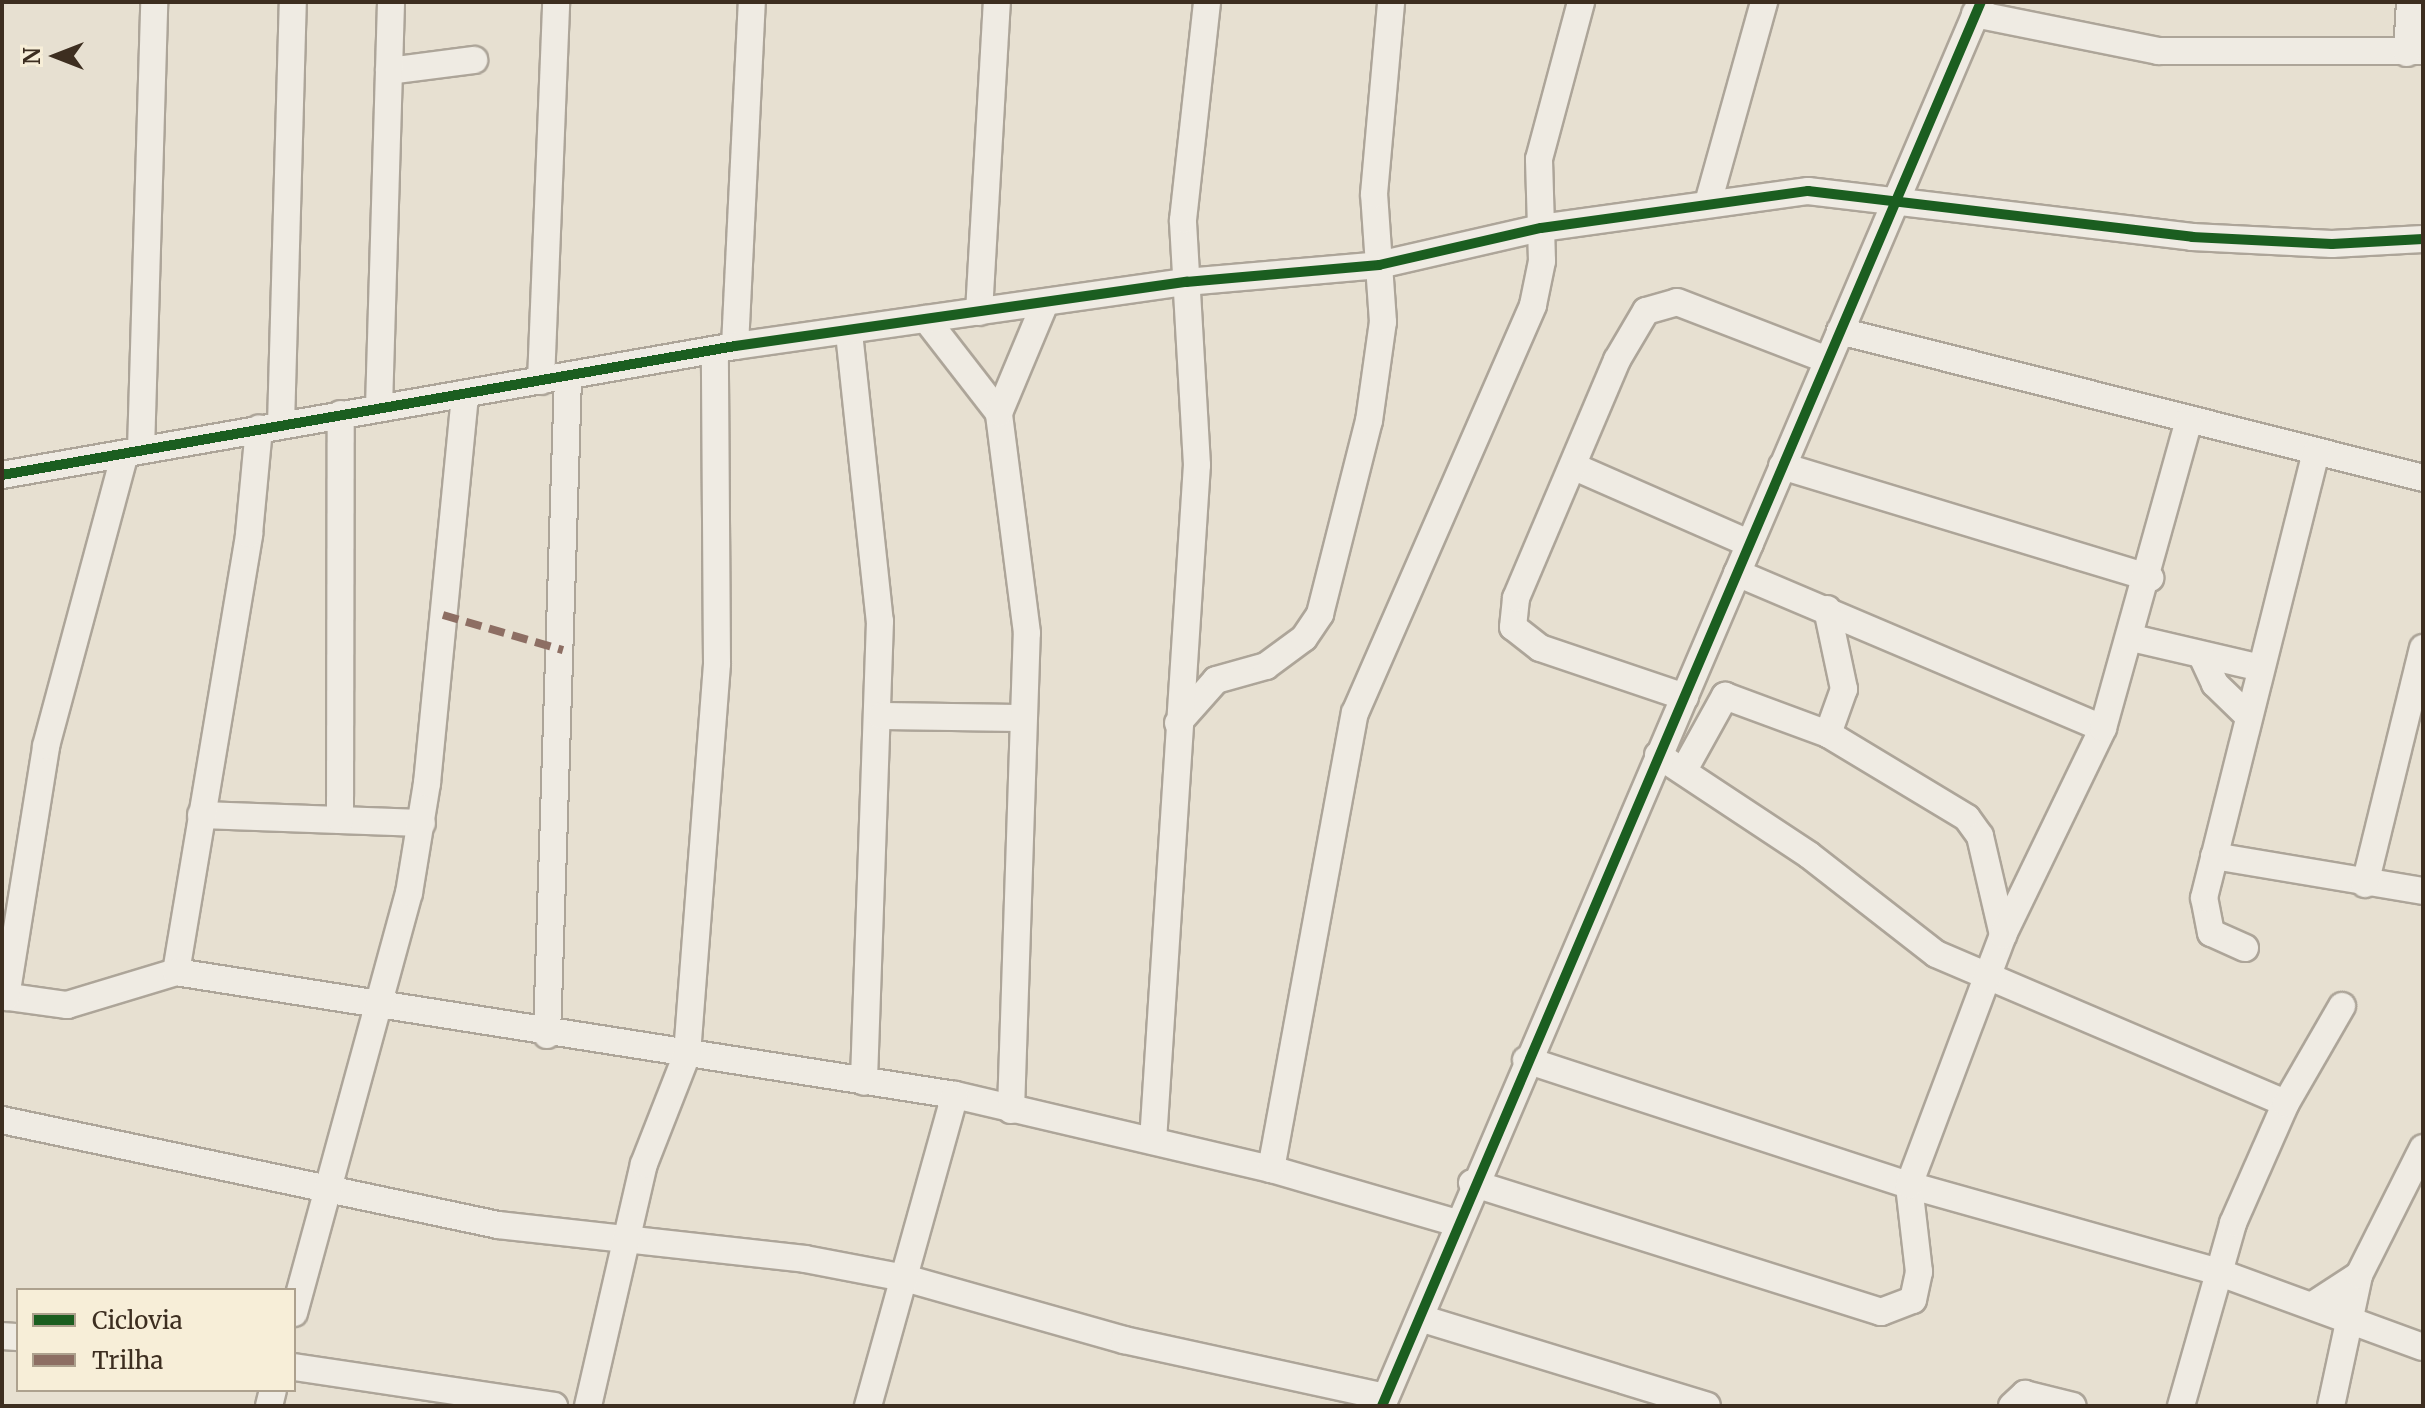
<!DOCTYPE html>
<html>
<head>
<meta charset="utf-8">
<style>
	body { margin:0 }
	#map { position:relative; width:2425px; height:1408px; overflow:hidden; background:#e7e0d1; font-family:Merriweather,serif }
	div>[style] { position:absolute }
	.roads { filter:drop-shadow(2px 0 #ada599) drop-shadow(-2px 0 #ada599) drop-shadow(0 2px #ada599) drop-shadow(0 -2px #ada599) }
	.minor>* { height:26px; margin:-13px; padding:0 13px; transform-origin:13px; border-radius:13px; background:#efebe3 }
	.quiet>* { height:8px; margin-top:-4px; transform-origin:0; background:repeating-linear-gradient(90deg,#8d6e63 0 16px,transparent 0 24px) }
	.cycleway>* { height:10px; margin:-5px; padding:0 5px; transform-origin:5px; border-radius:5px; background:#1b5e20 }
	span { translate:-50% -50%; white-space:nowrap; text-align:center; line-height:1.15; -webkit-text-stroke:8px #f7eed8; paint-order:stroke }
	.frame { position:absolute; inset:0; border:4px solid #3d2e20; pointer-events:none }
	.legend { position:absolute; left:16px; top:1288px; width:280px; height:104px; box-sizing:border-box; background:#f7eed8; border:2px solid #ada18e; margin:0; padding:10px 14px; list-style:none; font-size:24px; color:#3d2e20 }
	.legend li { display:flex; align-items:center; gap:16px; height:40px }
	.legend b { width:40px; border:2px solid #ada18e }
	.north { position:absolute; left:16px; top:16px; width:80px; height:80px; -webkit-text-stroke:6px #f7eed8; paint-order:stroke; rotate:270deg; font-size:22px; font-weight:700; line-height:32px; text-align:center; color:#3d2e20 }
	.north::after { content:''; display:block; margin:auto; width:28px; height:36px; background:#3d2e20; clip-path:polygon(50% 0,100% 100%,50% 72%,0 100%) }
</style>
</head>
<body>
<div id="map">
	<div class="roads">
		<div class="minor">
			<div style="left:1975px;top:14px;width:187px;rotate:11.4deg"></div>
			<div style="left:2158px;top:51px;width:265px"></div>
			<div style="left:2407px;top:53px;width:51px;rotate:-86.6deg"></div>
			<div style="left:389px;top:71px;width:86px;rotate:-7.4deg"></div>
			<div style="left:1708px;top:203px;width:209px;rotate:-74.4deg"></div>
			<div style="left:979px;top:312px;width:311px;rotate:-86.7deg"></div>
			<div style="left:926px;top:319px;width:119px;rotate:52.2deg"></div>
			<div style="left:1840px;top:331px;width:601px;rotate:14.15deg"></div>
			<div style="left:849px;top:333px;width:290px;rotate:83.9deg"></div>
			<div style="left:880px;top:621px;width:461px;rotate:92deg"></div>
			<div style="left:735px;top:346px;width:344px;rotate:-87.2deg"></div>
			<div style="left:541px;top:381px;width:379px;rotate:-87.7deg"></div>
			<div style="left:379px;top:407px;width:405px;rotate:-88.3deg"></div>
			<div style="left:281px;top:425px;width:423px;rotate:-88.4deg"></div>
			<div style="left:141px;top:450px;width:448px;rotate:-88.3deg"></div>
			<div style="left:1782px;top:466px;width:385px;rotate:16.9deg"></div>
			<div style="left:1575px;top:467px;width:191px;rotate:23.7deg"></div>
			<div style="left:2px;top:475px;width:744px;rotate:-9.98deg"></div>
			<div style="left:735px;top:346px;width:456px;rotate:-8.1deg"></div>
			<div style="left:1186px;top:282px;width:194px;rotate:-5deg"></div>
			<div style="left:1379px;top:265px;width:166px;rotate:-12.9deg"></div>
			<div style="left:1541px;top:228px;width:270px;rotate:-7.9deg"></div>
			<div style="left:1808px;top:191px;width:387px;rotate:6.8deg"></div>
			<div style="left:2192px;top:237px;width:140px;rotate:2.9deg"></div>
			<div style="left:2332px;top:244px;width:91px;rotate:-3.1deg"></div>
			<div style="left:1737px;top:573px;width:397px;rotate:23deg"></div>
			<div style="left:1827px;top:609px;width:82px;rotate:78deg"></div>
			<div style="left:1844px;top:689px;width:48px;rotate:109.6deg"></div>
			<div style="left:2132px;top:638px;width:132px;rotate:13.1deg"></div>
			<div style="left:2202px;top:656px;width:31px;rotate:65deg"></div>
			<div style="left:2215px;top:684px;width:47px;rotate:44.1deg"></div>
			<div style="left:1685px;top:697px;width:153px;rotate:-161.3deg"></div>
			<div style="left:1540px;top:648px;width:34px;rotate:-142deg"></div>
			<div style="left:1513px;top:627px;width:29px;rotate:-84deg"></div>
			<div style="left:1516px;top:598px;width:259px;rotate:-67deg"></div>
			<div style="left:1617px;top:360px;width:57px;rotate:-59.4deg"></div>
			<div style="left:1646px;top:311px;width:32px;rotate:-16deg"></div>
			<div style="left:1677px;top:302px;width:161px;rotate:21.1deg"></div>
			<div style="left:881px;top:716px;width:141px;rotate:0.8deg"></div>
			<div style="left:1178px;top:723px;width:57px;rotate:-48.5deg"></div>
			<div style="left:1216px;top:680px;width:52px;rotate:-15.6deg"></div>
			<div style="left:1266px;top:666px;width:47px;rotate:-36.4deg"></div>
			<div style="left:1304px;top:638px;width:29px;rotate:-56deg"></div>
			<div style="left:1320px;top:614px;width:199px;rotate:-75.8deg"></div>
			<div style="left:1369px;top:421px;width:100px;rotate:-82deg"></div>
			<div style="left:1383px;top:322px;width:128px;rotate:-94deg"></div>
			<div style="left:1374px;top:194px;width:193px;rotate:-84.9deg"></div>
			<div style="left:1658px;top:755px;width:181px;rotate:33.5deg"></div>
			<div style="left:1809px;top:855px;width:161px;rotate:37.9deg"></div>
			<div style="left:1936px;top:954px;width:380px;rotate:23.1deg"></div>
			<div style="left:1684px;top:770px;width:85px;rotate:-61deg"></div>
			<div style="left:1725px;top:696px;width:110px;rotate:20.3deg"></div>
			<div style="left:1828px;top:734px;width:162px;rotate:31.1deg"></div>
			<div style="left:1967px;top:818px;width:22px;rotate:54deg"></div>
			<div style="left:1980px;top:836px;width:102px;rotate:76.9deg"></div>
			<div style="left:201px;top:815px;width:221px;rotate:2.1deg"></div>
			<div style="left:340px;top:820px;width:406px;rotate:-89.9deg"></div>
			<div style="left:2214px;top:856px;width:212px;rotate:9.5deg"></div>
			<div style="left:2365px;top:884px;width:243px;rotate:-76.2deg"></div>
			<div style="left:2245px;top:948px;width:37px;rotate:-156deg"></div>
			<div style="left:2211px;top:933px;width:36px;rotate:-101deg"></div>
			<div style="left:2204px;top:898px;width:460px;rotate:-75.9deg"></div>
			<div style="left:176px;top:972px;width:444px;rotate:-80.5deg"></div>
			<div style="left:249px;top:534px;width:106px;rotate:-84.6deg"></div>
			<div style="left:2px;top:996px;width:66px;rotate:7.9deg"></div>
			<div style="left:67px;top:1005px;width:114px;rotate:-16.8deg"></div>
			<div style="left:176px;top:972px;width:789px;rotate:8.97deg"></div>
			<div style="left:955px;top:1095px;width:325px;rotate:13.2deg"></div>
			<div style="left:1271px;top:1169px;width:194px;rotate:16.2deg"></div>
			<div style="left:6px;top:997px;width:254px;rotate:-80.9deg"></div>
			<div style="left:46px;top:746px;width:302px;rotate:-74.9deg"></div>
			<div style="left:547px;top:1035px;width:658px;rotate:-88.17deg"></div>
			<div style="left:1526px;top:1060px;width:403px;rotate:18.1deg"></div>
			<div style="left:1909px;top:1185px;width:318px;rotate:15.7deg"></div>
			<div style="left:2215px;top:1271px;width:221px;rotate:20.1deg"></div>
			<div style="left:1011px;top:1110px;width:477px;rotate:-88.1deg"></div>
			<div style="left:1027px;top:633px;width:222px;rotate:-97.3deg"></div>
			<div style="left:999px;top:413px;width:119px;rotate:-67.3deg"></div>
			<div style="left:2px;top:1120px;width:507px;rotate:11.95deg"></div>
			<div style="left:498px;top:1225px;width:309px;rotate:6.3deg"></div>
			<div style="left:805px;top:1259px;width:102px;rotate:10.8deg"></div>
			<div style="left:905px;top:1278px;width:228px;rotate:15.8deg"></div>
			<div style="left:1124px;top:1340px;width:267px;rotate:12.3deg"></div>
			<div style="left:1153px;top:1141px;width:677px;rotate:-86.28deg"></div>
			<div style="left:1197px;top:465px;width:245px;rotate:-93.3deg"></div>
			<div style="left:1183px;top:220px;width:219px;rotate:-83.7deg"></div>
			<div style="left:1271px;top:1169px;width:464px;rotate:-79.6deg"></div>
			<div style="left:1355px;top:713px;width:445px;rotate:-66.4deg"></div>
			<div style="left:1533px;top:305px;width:45px;rotate:-78.4deg"></div>
			<div style="left:1542px;top:261px;width:102px;rotate:-91.7deg"></div>
			<div style="left:1539px;top:159px;width:163px;rotate:-75deg"></div>
			<div style="left:1472px;top:1183px;width:429px;rotate:17.5deg"></div>
			<div style="left:1881px;top:1312px;width:34px;rotate:-21deg"></div>
			<div style="left:1913px;top:1300px;width:29px;rotate:-78deg"></div>
			<div style="left:1919px;top:1272px;width:88px;rotate:-96.6deg"></div>
			<div style="left:1909px;top:1185px;width:267px;rotate:-69.4deg"></div>
			<div style="left:2003px;top:935px;width:230px;rotate:-64.2deg"></div>
			<div style="left:2103px;top:728px;width:320px;rotate:-74.4deg"></div>
			<div style="left:2313px;top:1305px;width:55px;rotate:-33.1deg"></div>
			<div style="left:294px;top:1313px;width:435px;rotate:-74.7deg"></div>
			<div style="left:409px;top:893px;width:111px;rotate:-80.7deg"></div>
			<div style="left:427px;top:783px;width:389px;rotate:-84.4deg"></div>
			<div style="left:1420px;top:1318px;width:300px;rotate:17deg"></div>
			<div style="left:2px;top:1336px;width:16px;rotate:4deg"></div>
			<div style="left:294px;top:1367px;width:263px;rotate:8.5deg"></div>
			<div style="left:269px;top:1406px;width:16px;rotate:-76deg"></div>
			<div style="left:588px;top:1406px;width:248px;rotate:-77deg"></div>
			<div style="left:644px;top:1164px;width:118px;rotate:-68.6deg"></div>
			<div style="left:687px;top:1054px;width:392px;rotate:-85.6deg"></div>
			<div style="left:717px;top:663px;width:312px;rotate:-90.4deg"></div>
			<div style="left:868px;top:1406px;width:323px;rotate:-74.4deg"></div>
			<div style="left:1382px;top:1406px;width:1526px;rotate:-66.9deg"></div>
			<div style="left:2012px;top:1406px;width:18px;rotate:-43deg"></div>
			<div style="left:2025px;top:1394px;width:49px;rotate:14deg"></div>
			<div style="left:2181px;top:1406px;width:190px;rotate:-74.1deg"></div>
			<div style="left:2233px;top:1223px;width:131px;rotate:-66.2deg"></div>
			<div style="left:2286px;top:1103px;width:112px;rotate:-60deg"></div>
			<div style="left:2331px;top:1406px;width:134px;rotate:-77.9deg"></div>
			<div style="left:2359px;top:1275px;width:142px;rotate:-63.3deg"></div>
		</div>
	</div>
	<div class="quiet">
		<div style="left:443px;top:615px;width:125px;rotate:16.3deg"></div>
	</div>
	<div class="cycleway">
		<div style="left:2px;top:475px;width:744px;rotate:-9.98deg"></div>
		<div style="left:735px;top:346px;width:456px;rotate:-8.1deg"></div>
		<div style="left:1186px;top:282px;width:194px;rotate:-5deg"></div>
		<div style="left:1379px;top:265px;width:166px;rotate:-12.9deg"></div>
		<div style="left:1541px;top:228px;width:270px;rotate:-7.9deg"></div>
		<div style="left:1808px;top:191px;width:387px;rotate:6.8deg"></div>
		<div style="left:2192px;top:237px;width:140px;rotate:2.9deg"></div>
		<div style="left:2332px;top:244px;width:91px;rotate:-3.1deg"></div>
		<div style="left:1382px;top:1406px;width:1526px;rotate:-66.9deg"></div>
	</div>
	<div class="frame"></div>
	<ul class="legend">
	<li><b style="height:10px;background:#1b5e20"></b>Ciclovia</li>
	<li><b style="height:10px;background:#8d6e63"></b>Trilha</li>
	</ul>
	<div class="north">N</div>
</div>
</body>
</html>
